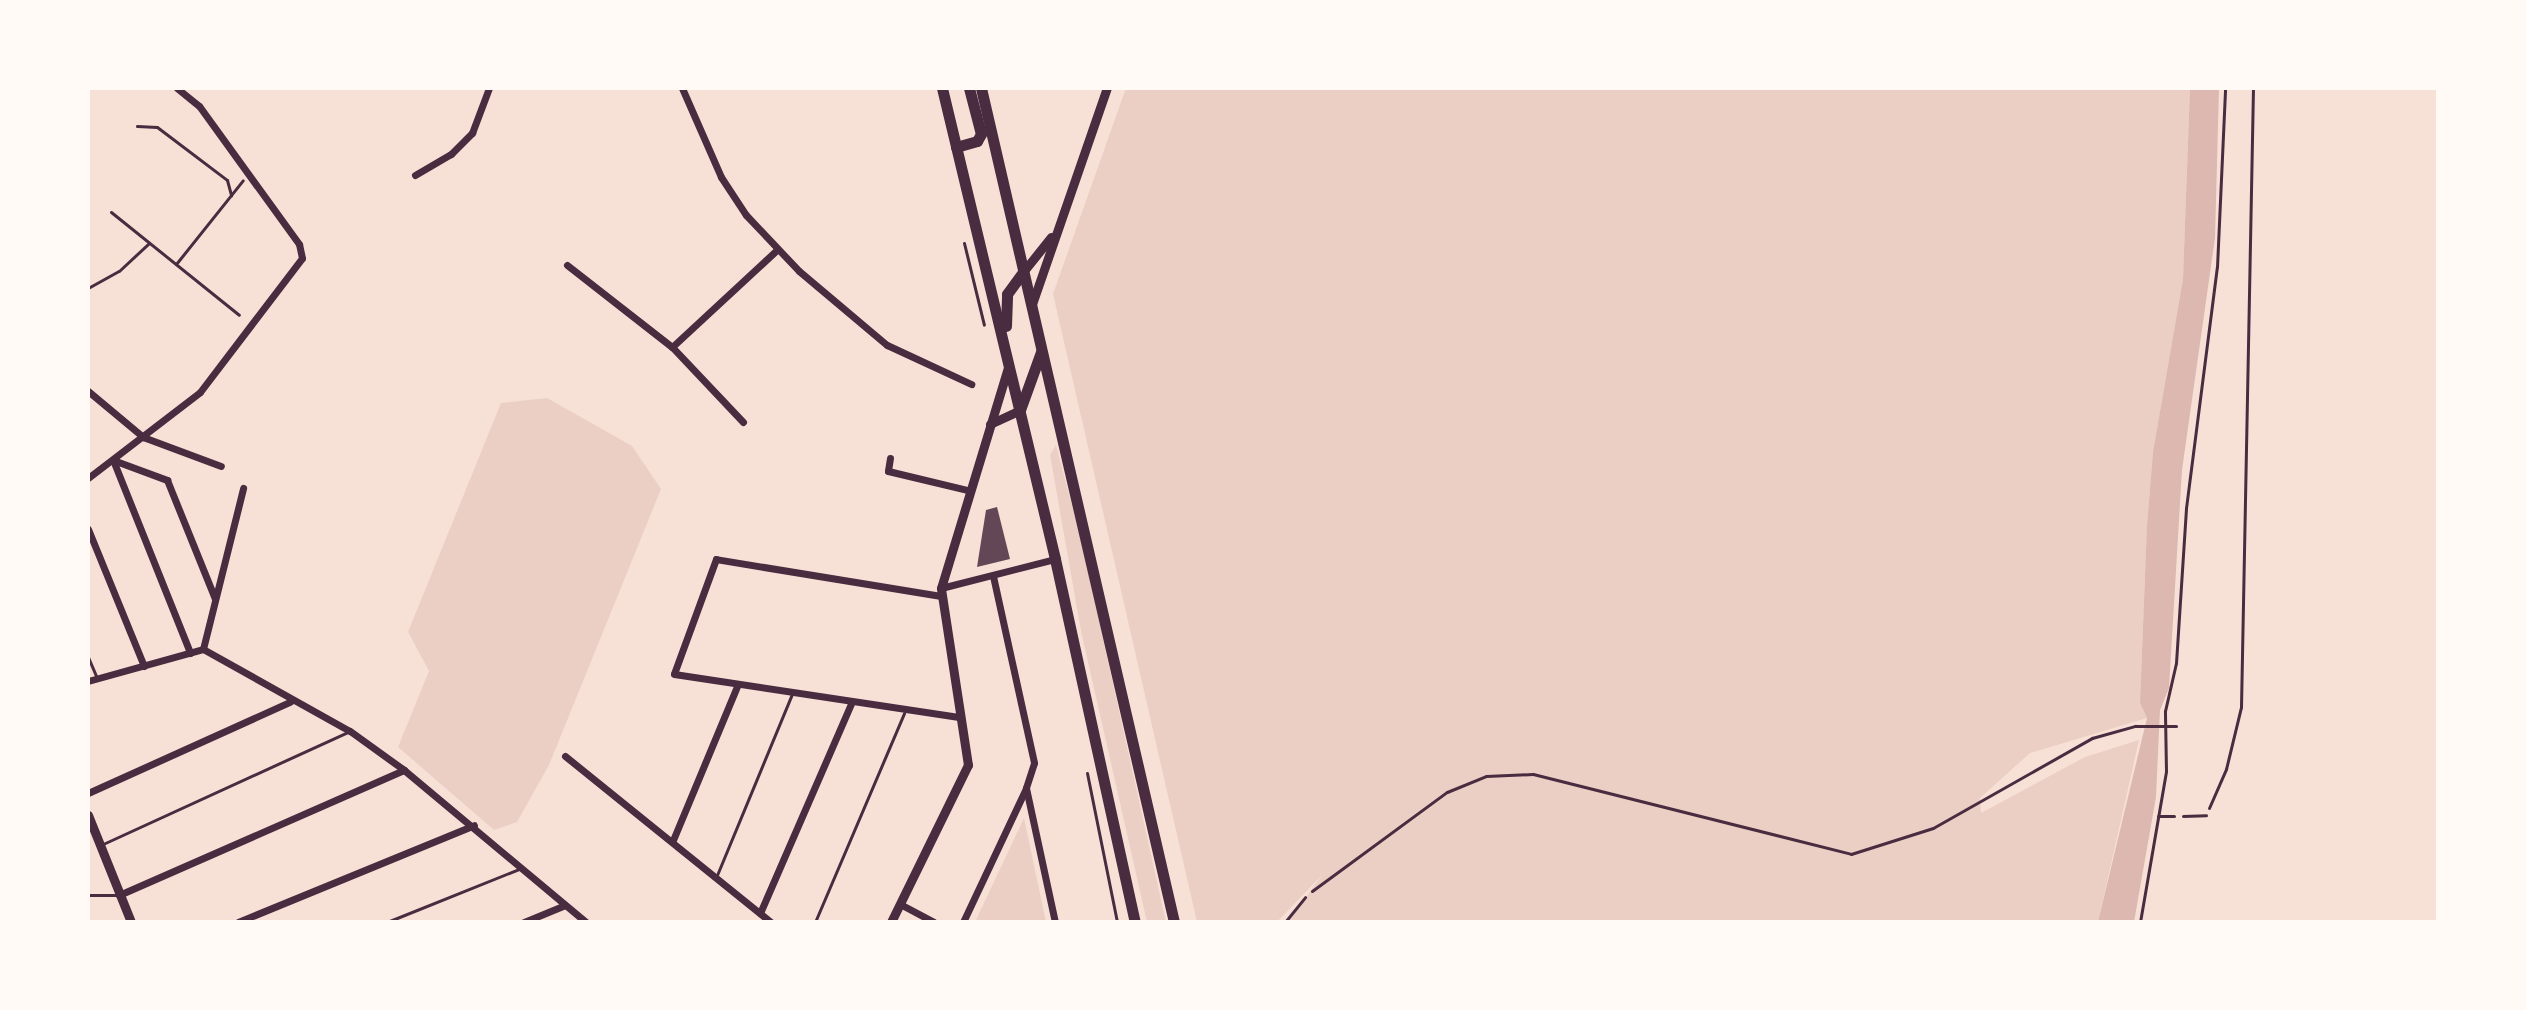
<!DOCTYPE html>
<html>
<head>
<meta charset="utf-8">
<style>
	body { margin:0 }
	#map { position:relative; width:2526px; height:1010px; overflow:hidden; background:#f7e1d7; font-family:"Sofia Sans Condensed",sans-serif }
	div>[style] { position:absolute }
	.green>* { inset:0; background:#ebcfc5 }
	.water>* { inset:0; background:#dcb8b0 }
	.building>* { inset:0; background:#644757 }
	.path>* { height:3px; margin:-1.5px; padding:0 1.5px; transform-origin:1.5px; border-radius:1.5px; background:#4a2c40 }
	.service>* { height:3px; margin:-1.5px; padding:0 1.5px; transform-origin:1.5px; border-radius:1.5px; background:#4a2c40 }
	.minor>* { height:7px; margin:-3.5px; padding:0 3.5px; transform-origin:3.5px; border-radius:3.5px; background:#4a2c40 }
	.tertiary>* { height:9px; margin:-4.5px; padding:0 4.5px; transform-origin:4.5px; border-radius:4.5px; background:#4a2c40 }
	.primary>* { height:11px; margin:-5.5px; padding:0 5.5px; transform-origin:5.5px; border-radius:5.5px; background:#4a2c40 }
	span { translate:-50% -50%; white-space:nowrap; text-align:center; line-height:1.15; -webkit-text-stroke:6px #fffaf5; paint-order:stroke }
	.frame { position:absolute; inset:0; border:90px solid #fffaf5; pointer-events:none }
</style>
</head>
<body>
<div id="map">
	<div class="green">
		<div style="clip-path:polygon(1126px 88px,2190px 88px,2183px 279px,2153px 452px,2147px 525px,2140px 703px,2147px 718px,2030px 753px,1980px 798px,1981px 813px,2085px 757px,2139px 740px,2098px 922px,1288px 922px,1322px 875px,1277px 922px,1197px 922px,1053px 294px)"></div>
		<div style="clip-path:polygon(547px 398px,632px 446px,661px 489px,549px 765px,517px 822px,494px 830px,398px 747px,429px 671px,408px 632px,501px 403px)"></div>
		<div style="clip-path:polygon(1056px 445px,1081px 540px,1166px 922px,1147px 922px,1081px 631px,1050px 455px)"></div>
		<div style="clip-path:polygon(1024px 818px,1046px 922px,975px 922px)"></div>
	</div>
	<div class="water">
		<div style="clip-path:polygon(2190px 88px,2219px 88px,2215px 238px,2182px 470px,2169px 688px,2160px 710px,2156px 797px,2134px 922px,2098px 922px,2147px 718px,2140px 703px,2147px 525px,2153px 452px,2183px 279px)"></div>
	</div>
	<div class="building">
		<div style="clip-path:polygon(997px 507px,1010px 559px,977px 567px,986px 510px)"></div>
	</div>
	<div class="path">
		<div style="left:964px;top:243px;width:84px;rotate:76.3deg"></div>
		<div style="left:1087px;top:773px;width:152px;rotate:78.6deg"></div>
		<div style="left:2209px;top:808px;width:43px;rotate:-66.4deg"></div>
		<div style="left:2226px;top:769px;width:64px;rotate:-76.4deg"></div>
		<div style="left:2241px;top:707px;width:619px;rotate:-88.89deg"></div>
		<div style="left:2158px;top:816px;width:16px"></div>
		<div style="left:1312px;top:891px;width:167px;rotate:-36.3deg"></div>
		<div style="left:1447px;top:792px;width:42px;rotate:-22.3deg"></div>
		<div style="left:1486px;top:776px;width:47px;rotate:-2.4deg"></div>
		<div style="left:1533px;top:774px;width:328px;rotate:14.1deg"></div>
		<div style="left:1851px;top:854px;width:86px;rotate:-17.6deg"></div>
		<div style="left:1933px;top:828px;width:183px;rotate:-29.5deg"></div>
		<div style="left:2092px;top:738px;width:45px;rotate:-15.6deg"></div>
		<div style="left:2135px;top:726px;width:41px"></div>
		<div style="left:2140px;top:922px;width:153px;rotate:-80.2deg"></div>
		<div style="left:2166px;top:771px;width:60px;rotate:-91deg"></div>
		<div style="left:2165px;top:711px;width:49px;rotate:-77.1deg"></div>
		<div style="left:2176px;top:663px;width:155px;rotate:-86.3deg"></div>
		<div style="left:2186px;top:508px;width:243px;rotate:-82.7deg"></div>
		<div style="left:2217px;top:267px;width:179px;rotate:-87.4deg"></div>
	</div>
	<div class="service">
		<div style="left:137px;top:126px;width:20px;rotate:3deg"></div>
		<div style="left:157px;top:127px;width:88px;rotate:37.1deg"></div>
		<div style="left:227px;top:180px;width:16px;rotate:75deg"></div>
		<div style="left:111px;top:212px;width:164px;rotate:38.8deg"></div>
		<div style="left:176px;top:264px;width:107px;rotate:-51.4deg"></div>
		<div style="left:88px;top:288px;width:35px;rotate:-29deg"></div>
		<div style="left:119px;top:271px;width:41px;rotate:-43deg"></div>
		<div style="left:88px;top:657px;width:23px;rotate:67deg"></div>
		<div style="left:2183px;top:816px;width:23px;rotate:-2deg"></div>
		<div style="left:103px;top:844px;width:269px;rotate:-24.6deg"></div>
		<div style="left:717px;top:875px;width:196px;rotate:-67.5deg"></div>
		<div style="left:88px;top:895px;width:28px"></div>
		<div style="left:387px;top:922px;width:144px;rotate:-21.9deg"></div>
		<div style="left:815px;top:922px;width:227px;rotate:-66.9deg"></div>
		<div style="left:1285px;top:922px;width:32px;rotate:-51deg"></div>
	</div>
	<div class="minor">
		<div style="left:682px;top:88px;width:97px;rotate:66.3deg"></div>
		<div style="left:721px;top:177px;width:45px;rotate:56.7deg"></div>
		<div style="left:746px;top:215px;width:77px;rotate:46.6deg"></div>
		<div style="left:799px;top:271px;width:115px;rotate:40.1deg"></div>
		<div style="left:887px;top:345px;width:93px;rotate:24.9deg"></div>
		<div style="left:415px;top:175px;width:42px;rotate:-30.3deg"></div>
		<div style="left:451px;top:154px;width:30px;rotate:-45deg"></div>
		<div style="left:472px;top:133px;width:48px;rotate:-69.3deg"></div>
		<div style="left:567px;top:265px;width:133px;rotate:38deg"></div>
		<div style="left:88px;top:391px;width:72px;rotate:39.9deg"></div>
		<div style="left:143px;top:437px;width:83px;rotate:20.4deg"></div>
		<div style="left:743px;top:422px;width:103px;rotate:-133.4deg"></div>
		<div style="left:672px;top:347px;width:144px;rotate:-42.8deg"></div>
		<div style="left:890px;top:458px;width:13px;rotate:99deg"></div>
		<div style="left:888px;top:471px;width:81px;rotate:13.5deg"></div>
		<div style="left:113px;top:460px;width:208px;rotate:68.2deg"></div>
		<div style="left:113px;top:460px;width:58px;rotate:20.3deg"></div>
		<div style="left:167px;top:480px;width:128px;rotate:68deg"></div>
		<div style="left:88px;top:478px;width:141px;rotate:-37.5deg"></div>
		<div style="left:200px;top:392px;width:168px;rotate:-52.7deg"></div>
		<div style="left:302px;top:258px;width:14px;rotate:-102deg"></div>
		<div style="left:299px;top:244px;width:170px;rotate:-125.9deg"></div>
		<div style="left:199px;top:106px;width:28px;rotate:-141deg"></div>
		<div style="left:88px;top:529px;width:148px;rotate:67.8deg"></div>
		<div style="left:993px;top:576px;width:191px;rotate:77.6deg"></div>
		<div style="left:1034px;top:763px;width:26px;rotate:108deg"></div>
		<div style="left:1026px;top:788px;width:137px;rotate:77.8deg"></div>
		<div style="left:941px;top:588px;width:118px;rotate:-14.3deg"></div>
		<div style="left:941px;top:596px;width:228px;rotate:-170.7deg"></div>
		<div style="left:716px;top:559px;width:122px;rotate:110.1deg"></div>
		<div style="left:674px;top:674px;width:288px;rotate:8.6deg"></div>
		<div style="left:203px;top:649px;width:166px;rotate:-76deg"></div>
		<div style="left:88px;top:681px;width:119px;rotate:-15.5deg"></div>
		<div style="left:203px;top:649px;width:168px;rotate:29.2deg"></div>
		<div style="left:350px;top:731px;width:67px;rotate:35.8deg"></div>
		<div style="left:404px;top:770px;width:237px;rotate:39.9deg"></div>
		<div style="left:565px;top:756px;width:265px;rotate:38.9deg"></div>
		<div style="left:88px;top:793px;width:222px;rotate:-24.3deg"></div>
		<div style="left:673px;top:840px;width:167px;rotate:-67.4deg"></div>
		<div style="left:119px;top:895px;width:311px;rotate:-23.7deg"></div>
		<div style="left:900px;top:904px;width:38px;rotate:28deg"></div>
		<div style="left:760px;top:913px;width:228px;rotate:-66.5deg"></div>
		<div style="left:238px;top:922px;width:255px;rotate:-22.3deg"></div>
		<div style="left:524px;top:922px;width:44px;rotate:-22.5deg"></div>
		<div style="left:963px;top:922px;width:146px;rotate:-64.8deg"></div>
	</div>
	<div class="tertiary">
		<div style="left:1023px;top:272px;width:45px;rotate:-51.3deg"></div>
		<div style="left:1031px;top:307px;width:232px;rotate:-70.9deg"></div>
		<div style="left:990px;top:424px;width:33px;rotate:-25deg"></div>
		<div style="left:88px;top:815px;width:115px;rotate:68.1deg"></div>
		<div style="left:891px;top:922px;width:175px;rotate:-63.9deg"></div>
		<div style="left:968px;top:765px;width:179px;rotate:-98.7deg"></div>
		<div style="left:941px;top:588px;width:234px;rotate:-73.1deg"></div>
	</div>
	<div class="primary">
		<div style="left:942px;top:88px;width:484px;rotate:76.5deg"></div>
		<div style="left:1055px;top:559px;width:372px;rotate:77.6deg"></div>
		<div style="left:981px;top:88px;width:856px;rotate:76.97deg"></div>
		<div style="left:956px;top:147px;width:22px;rotate:-16deg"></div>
		<div style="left:977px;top:141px;width:8px;rotate:-60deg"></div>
		<div style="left:981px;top:134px;width:48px;rotate:-104.6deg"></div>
		<div style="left:1006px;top:326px;width:32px;rotate:-88deg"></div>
		<div style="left:1007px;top:294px;width:27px;rotate:-54deg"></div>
		<div style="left:1020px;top:410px;width:62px;rotate:-70.1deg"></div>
	</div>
	<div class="frame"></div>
</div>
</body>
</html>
